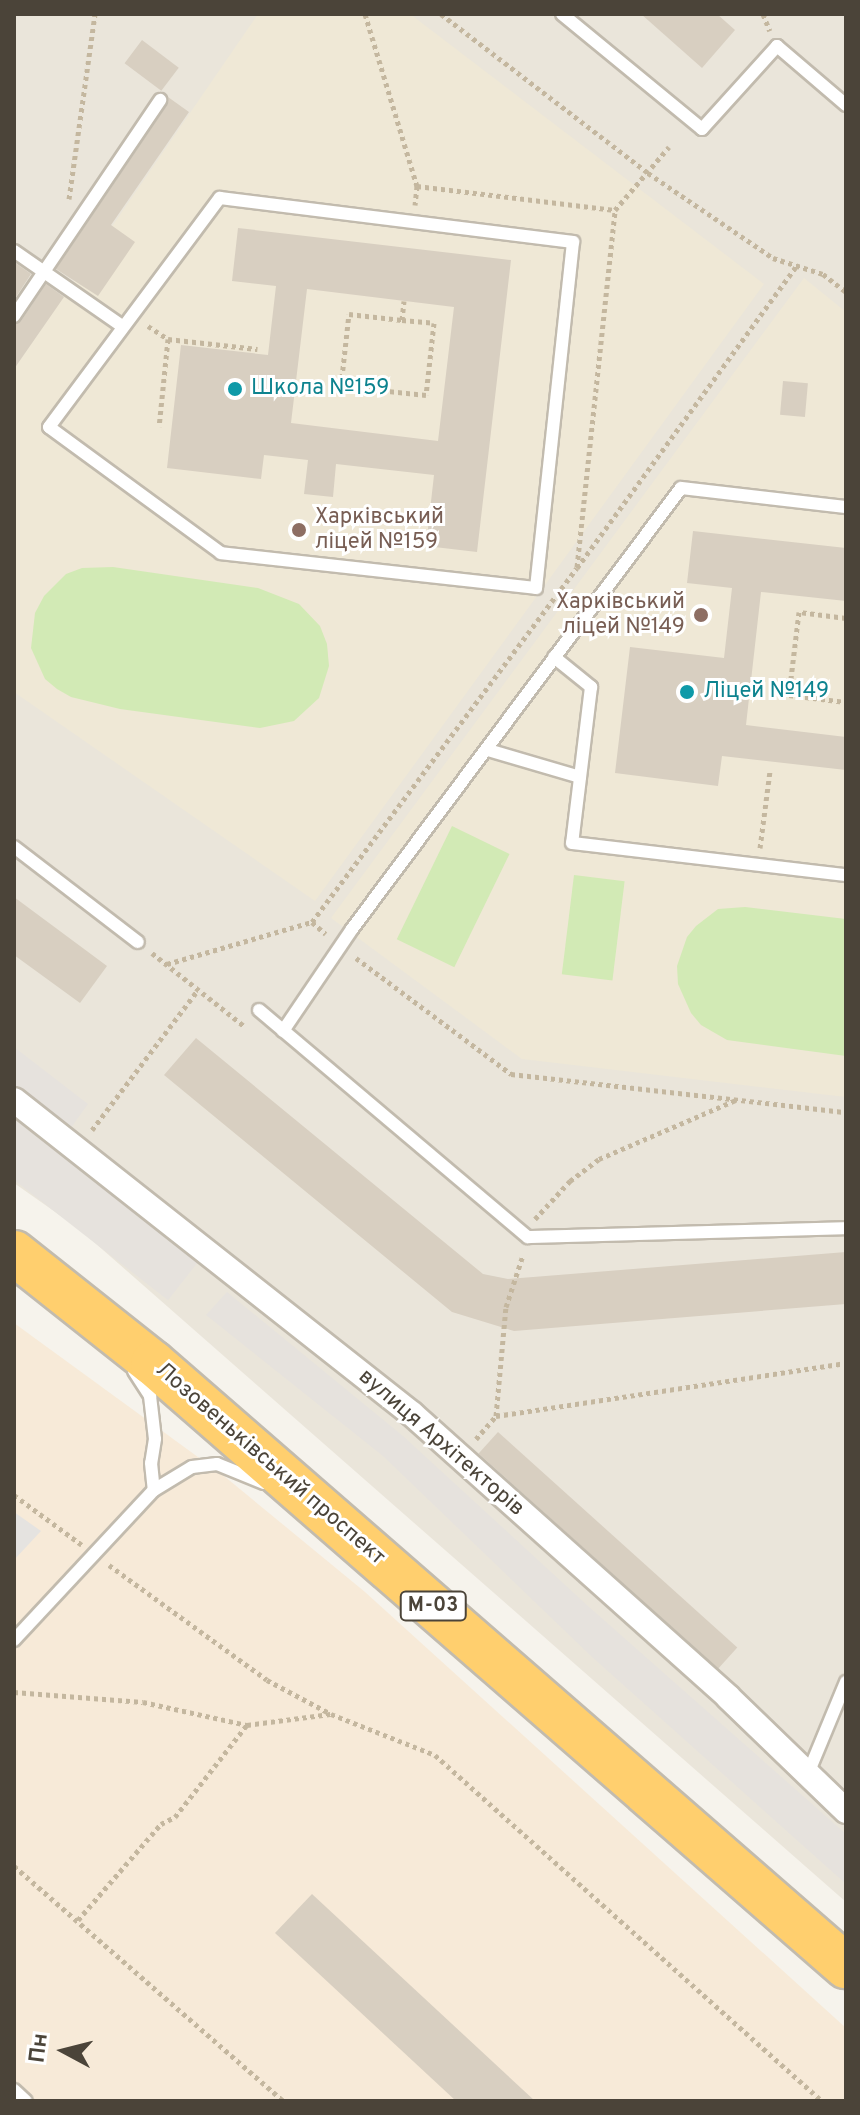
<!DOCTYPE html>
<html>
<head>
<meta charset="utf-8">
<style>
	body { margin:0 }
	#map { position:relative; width:860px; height:2115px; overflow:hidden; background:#f6f3ec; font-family:Overpass,sans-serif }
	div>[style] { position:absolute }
	.residential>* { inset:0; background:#eae5da }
	.commercial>* { inset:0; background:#f7ead8 }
	.industrial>* { inset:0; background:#e6e2dd; transform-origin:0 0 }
	.education>* { inset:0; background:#efe8d6 }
	.green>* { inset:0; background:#d2eab5; transform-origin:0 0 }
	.parking>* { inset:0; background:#e5e3e0 }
	.building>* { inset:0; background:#d8cfc1; transform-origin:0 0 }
	.path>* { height:5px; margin-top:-2.5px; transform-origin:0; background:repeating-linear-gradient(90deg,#c4b79f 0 4px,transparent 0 8px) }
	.roads { filter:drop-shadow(2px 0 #c2bbae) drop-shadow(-2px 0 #c2bbae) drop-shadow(0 2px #c2bbae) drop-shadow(0 -2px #c2bbae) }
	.lane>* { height:12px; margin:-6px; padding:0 6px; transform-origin:6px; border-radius:6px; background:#fff }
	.street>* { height:24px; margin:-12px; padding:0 12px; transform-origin:12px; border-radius:12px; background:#fff }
	.highway>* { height:44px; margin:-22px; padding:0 22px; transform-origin:22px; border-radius:22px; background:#ffcf6e }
	.dots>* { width:22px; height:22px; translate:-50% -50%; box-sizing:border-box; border:4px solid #fff; border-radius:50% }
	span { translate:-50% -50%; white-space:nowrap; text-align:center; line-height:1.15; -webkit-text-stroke:6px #fff; paint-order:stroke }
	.shield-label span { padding:2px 6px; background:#fff; border:2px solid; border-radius:6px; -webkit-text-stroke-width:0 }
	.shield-label { font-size:20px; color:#4b4439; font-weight:700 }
	.culture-label { font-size:22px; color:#0d838f }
	.left { translate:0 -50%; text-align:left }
	.education-label { font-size:22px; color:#785e54 }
	.right { translate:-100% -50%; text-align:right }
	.street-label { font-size:22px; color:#4b4439 }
	.frame { position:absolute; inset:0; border:16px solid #4b4439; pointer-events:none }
	.north { position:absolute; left:24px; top:2011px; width:80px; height:80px; -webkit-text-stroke:6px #fff; paint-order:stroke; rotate:277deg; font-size:22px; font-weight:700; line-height:32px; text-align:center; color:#4b4439 }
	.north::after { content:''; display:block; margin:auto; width:28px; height:36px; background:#4b4439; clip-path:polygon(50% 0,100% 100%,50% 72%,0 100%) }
</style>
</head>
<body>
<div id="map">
	<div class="residential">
		<div style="clip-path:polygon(14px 14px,846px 14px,846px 1902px,78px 1228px,14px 1183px)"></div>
	</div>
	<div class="commercial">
		<div style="clip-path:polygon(14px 1323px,224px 1476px,365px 1592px,846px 2028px,846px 2101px,14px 2101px)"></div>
	</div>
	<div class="industrial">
		<div style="clip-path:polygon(14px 1047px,88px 1104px,70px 1129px,14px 1086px)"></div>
		<div style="left:14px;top:1119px;width:233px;height:48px;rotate:38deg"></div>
		<div style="clip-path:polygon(227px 1292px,403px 1436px,588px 1606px,846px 1834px,846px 1884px,591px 1656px,383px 1456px,206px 1315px)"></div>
	</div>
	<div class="education">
		<div style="clip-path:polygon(258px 14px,410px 14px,764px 284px,315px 901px,14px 692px,14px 369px)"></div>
		<div style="clip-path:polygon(804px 278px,846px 312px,846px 1097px,522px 1059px,331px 918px)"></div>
	</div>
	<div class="green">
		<div style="clip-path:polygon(113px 567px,258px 588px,299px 604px,320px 626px,327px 644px,329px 666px,319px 698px,294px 721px,260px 728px,120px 709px,71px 697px,57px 689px,45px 679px,31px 648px,35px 613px,44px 596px,66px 574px,82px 568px)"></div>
		<div style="left:452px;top:826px;width:64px;height:126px;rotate:26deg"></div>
		<div style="left:574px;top:875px;width:51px;height:100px;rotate:7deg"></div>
		<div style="clip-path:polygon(745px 907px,846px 919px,846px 1056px,727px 1040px,701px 1025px,691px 1013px,678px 984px,677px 966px,687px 937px,696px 926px,718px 909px)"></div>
	</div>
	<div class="parking">
		<div style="clip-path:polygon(14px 1512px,41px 1531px,14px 1560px)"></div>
	</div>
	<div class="building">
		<div style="clip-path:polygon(641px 14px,717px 14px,735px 30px,702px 68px)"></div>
		<div style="left:142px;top:40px;width:46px;height:29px;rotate:37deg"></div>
		<div style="clip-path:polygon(168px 97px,189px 112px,111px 225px,135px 242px,98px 296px,56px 269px,167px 105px)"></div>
		<div style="clip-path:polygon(evenodd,238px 228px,511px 260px,477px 552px,426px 546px,434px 475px,336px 464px,333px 497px,304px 494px,308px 460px,264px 455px,261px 479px,167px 468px,181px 345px,268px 355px,276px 286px,232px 281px,238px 228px,307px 289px,454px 307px,438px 441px,291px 423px,307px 289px)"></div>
		<div style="clip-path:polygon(14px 262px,31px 274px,14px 300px)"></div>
		<div style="clip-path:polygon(46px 284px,64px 297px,14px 369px,14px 325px,21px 321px)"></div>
		<div style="left:783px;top:381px;width:25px;height:34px;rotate:5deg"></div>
		<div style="clip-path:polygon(693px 531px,846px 548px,846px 601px,761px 592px,746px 725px,846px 737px,846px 770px,722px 756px,718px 786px,615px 773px,630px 647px,724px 658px,732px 588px,687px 583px)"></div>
		<div style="clip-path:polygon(14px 897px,107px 966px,80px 1003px,14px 955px)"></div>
		<div style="clip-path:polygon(196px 1038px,483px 1274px,508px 1279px,846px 1252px,846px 1304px,514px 1331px,452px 1312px,164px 1075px)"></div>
		<div style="left:498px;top:1432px;width:322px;height:29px;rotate:42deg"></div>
		<div style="clip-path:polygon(312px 1894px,535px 2101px,456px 2101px,275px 1933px)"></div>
	</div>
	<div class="path">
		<div style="left:365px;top:14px;width:180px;rotate:73.2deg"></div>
		<div style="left:417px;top:186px;width:19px;rotate:96deg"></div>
		<div style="left:441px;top:14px;width:261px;rotate:37.5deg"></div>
		<div style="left:648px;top:173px;width:151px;rotate:34.2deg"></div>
		<div style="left:773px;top:258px;width:52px;rotate:17.7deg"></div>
		<div style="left:823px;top:274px;width:29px;rotate:38deg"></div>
		<div style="left:763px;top:14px;width:18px;rotate:68deg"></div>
		<div style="left:417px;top:186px;width:199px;rotate:6.9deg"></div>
		<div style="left:69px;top:199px;width:187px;rotate:-82deg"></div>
		<div style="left:402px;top:320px;width:32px;rotate:5deg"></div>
		<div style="left:434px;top:323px;width:72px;rotate:96.3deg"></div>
		<div style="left:426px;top:395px;width:85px;rotate:-174deg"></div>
		<div style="left:341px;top:386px;width:72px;rotate:-83.7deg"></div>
		<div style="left:349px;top:314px;width:53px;rotate:6.5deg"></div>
		<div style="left:402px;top:320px;width:19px;rotate:-84deg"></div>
		<div style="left:148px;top:326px;width:24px;rotate:33deg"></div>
		<div style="left:168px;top:339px;width:88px;rotate:95.8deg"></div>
		<div style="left:168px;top:339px;width:90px;rotate:6.4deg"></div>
		<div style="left:577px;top:567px;width:359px;rotate:-83.9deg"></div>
		<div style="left:615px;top:210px;width:83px;rotate:-49.4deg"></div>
		<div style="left:846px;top:618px;width:47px;rotate:-172.7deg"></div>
		<div style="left:799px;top:612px;width:84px;rotate:96.9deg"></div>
		<div style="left:789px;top:695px;width:57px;rotate:7deg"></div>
		<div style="left:760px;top:848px;width:78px;rotate:-82.6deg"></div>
		<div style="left:312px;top:922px;width:18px;rotate:41deg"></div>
		<div style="left:152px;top:953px;width:117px;rotate:38.4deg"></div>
		<div style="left:356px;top:958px;width:194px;rotate:36.8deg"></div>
		<div style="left:511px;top:1074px;width:337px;rotate:6.5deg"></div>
		<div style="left:167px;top:964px;width:151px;rotate:-16.2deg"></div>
		<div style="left:312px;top:922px;width:442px;rotate:-53.2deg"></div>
		<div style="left:577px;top:568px;width:374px;rotate:-54deg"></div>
		<div style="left:92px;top:1130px;width:176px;rotate:-52.9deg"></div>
		<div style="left:535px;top:1219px;width:52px;rotate:-47.4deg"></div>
		<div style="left:570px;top:1181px;width:36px;rotate:-37deg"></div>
		<div style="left:599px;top:1159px;width:149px;rotate:-23.3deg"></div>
		<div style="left:496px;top:1416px;width:354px;rotate:-8.6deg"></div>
		<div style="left:476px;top:1439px;width:30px;rotate:-49deg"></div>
		<div style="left:496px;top:1416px;width:109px;rotate:-84.8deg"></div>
		<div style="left:506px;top:1307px;width:55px;rotate:-71.9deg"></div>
		<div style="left:14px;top:1495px;width:84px;rotate:36.3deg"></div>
		<div style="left:109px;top:1565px;width:195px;rotate:36deg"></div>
		<div style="left:267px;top:1680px;width:72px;rotate:28deg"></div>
		<div style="left:331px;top:1714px;width:112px;rotate:21.5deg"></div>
		<div style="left:435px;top:1755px;width:519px;rotate:41.8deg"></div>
		<div style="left:14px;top:1692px;width:129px;rotate:4.4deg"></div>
		<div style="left:143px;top:1702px;width:107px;rotate:12.5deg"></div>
		<div style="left:247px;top:1725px;width:84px;rotate:-7.5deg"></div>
		<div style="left:14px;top:1866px;width:357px;rotate:41.1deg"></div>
		<div style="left:78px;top:1920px;width:127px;rotate:-49.2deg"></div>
		<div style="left:161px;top:1824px;width:16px;rotate:-27deg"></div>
		<div style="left:175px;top:1817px;width:117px;rotate:-52deg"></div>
	</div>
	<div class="roads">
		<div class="lane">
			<div style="left:562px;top:14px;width:181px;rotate:39.4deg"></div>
			<div style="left:702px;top:129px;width:112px;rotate:-47.9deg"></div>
			<div style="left:777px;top:46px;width:91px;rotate:40.5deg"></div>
			<div style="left:220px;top:198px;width:356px;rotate:7.1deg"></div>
			<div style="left:573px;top:242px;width:348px;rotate:96.1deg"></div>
			<div style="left:536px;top:588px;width:317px;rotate:-173.7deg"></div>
			<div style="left:221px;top:553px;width:213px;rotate:-143.8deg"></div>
			<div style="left:49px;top:427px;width:286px;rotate:-53.3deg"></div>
			<div style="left:14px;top:251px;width:131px;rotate:34.8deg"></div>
			<div style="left:14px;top:316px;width:261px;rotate:-55.9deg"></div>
			<div style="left:554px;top:657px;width:48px;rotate:39deg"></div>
			<div style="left:591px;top:687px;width:157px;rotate:96.9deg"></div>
			<div style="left:572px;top:843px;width:276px;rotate:6.7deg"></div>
			<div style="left:488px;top:750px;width:96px;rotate:16.4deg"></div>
			<div style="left:14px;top:847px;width:156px;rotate:37.5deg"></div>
			<div style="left:259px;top:1010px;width:352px;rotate:40.2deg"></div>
			<div style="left:528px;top:1237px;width:318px;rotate:-1.6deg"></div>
			<div style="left:283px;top:1031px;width:123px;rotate:-55.9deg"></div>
			<div style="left:352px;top:929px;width:550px;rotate:-53.28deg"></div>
			<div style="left:681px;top:488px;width:166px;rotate:6.6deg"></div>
			<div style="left:134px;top:1371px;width:30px;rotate:57deg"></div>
			<div style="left:150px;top:1396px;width:43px;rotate:83.4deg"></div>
			<div style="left:155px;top:1439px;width:24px;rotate:99deg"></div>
			<div style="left:151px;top:1463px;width:27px;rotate:84deg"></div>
			<div style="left:154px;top:1490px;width:44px;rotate:-31.2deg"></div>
			<div style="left:192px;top:1467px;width:25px;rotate:-7deg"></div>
			<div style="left:217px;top:1464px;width:51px;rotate:22deg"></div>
			<div style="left:14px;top:1640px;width:205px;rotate:-47deg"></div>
			<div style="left:807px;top:1776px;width:102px;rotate:-67.5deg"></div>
			<div style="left:14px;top:2090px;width:16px;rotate:43deg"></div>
		</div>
		<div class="street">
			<div style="left:14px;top:1100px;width:507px;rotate:38.27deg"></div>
			<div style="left:412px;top:1414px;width:424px;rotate:41.8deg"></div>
			<div style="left:728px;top:1697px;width:164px;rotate:44deg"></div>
		</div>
		<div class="highway">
			<div style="left:14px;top:1253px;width:177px;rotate:38.4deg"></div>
			<div style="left:153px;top:1363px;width:919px;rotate:41.03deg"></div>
		</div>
	</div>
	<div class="dots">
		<div style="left:235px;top:389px;background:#0f9aa8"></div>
		<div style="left:299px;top:530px;background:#8d6e63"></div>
		<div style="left:701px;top:615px;background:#8d6e63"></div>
		<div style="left:687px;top:692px;background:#0f9aa8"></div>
	</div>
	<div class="shield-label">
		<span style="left:433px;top:1606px">М-03</span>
	</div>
	<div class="culture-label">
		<span class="left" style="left:251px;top:389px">Школа №159</span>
		<span class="left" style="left:703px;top:692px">Ліцей №149</span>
	</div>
	<div class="education-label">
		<span class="left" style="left:315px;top:530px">Харківський<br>ліцей №159</span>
		<span class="right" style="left:685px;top:615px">Харківський<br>ліцей №149</span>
	</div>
	<div class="street-label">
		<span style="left:441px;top:1443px;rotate:41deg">вулиця Архітекторів</span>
		<span style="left:270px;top:1464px;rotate:41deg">Лозовеньківський проспект</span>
	</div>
	<div class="frame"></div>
	<div class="north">Пн</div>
</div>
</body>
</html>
